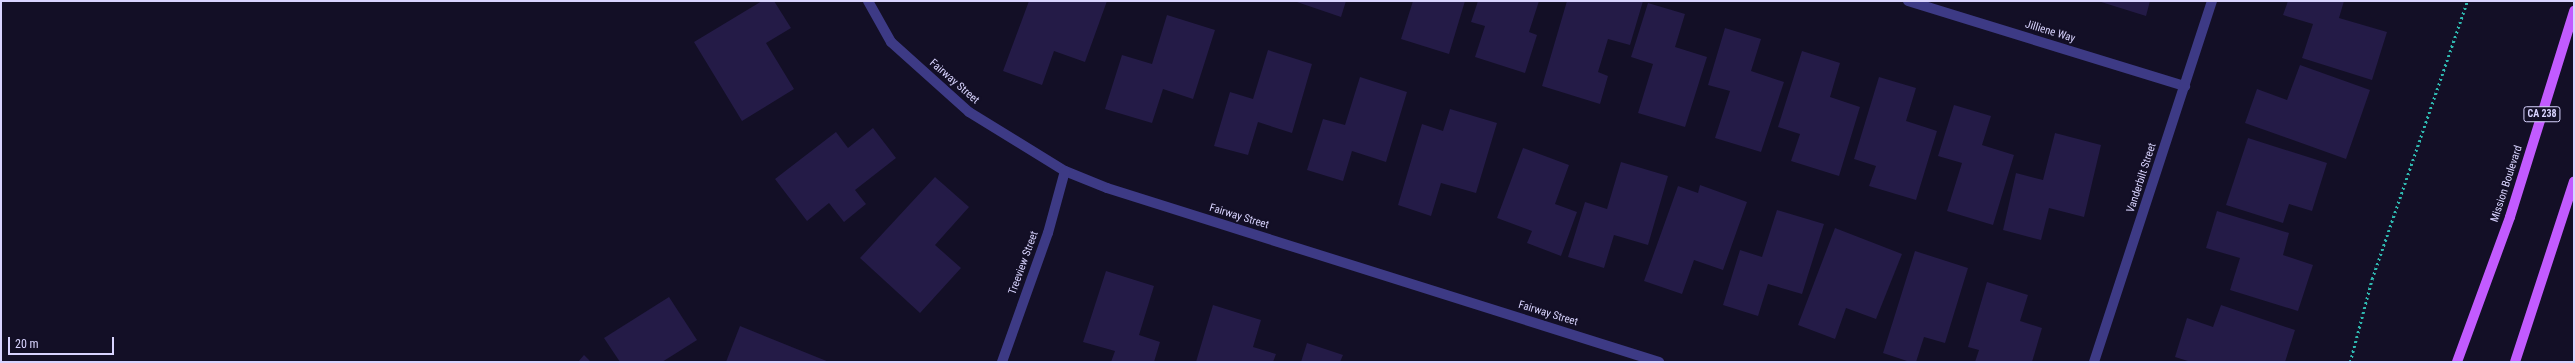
<!DOCTYPE html>
<html>
<head>
<meta charset="utf-8">
<style>
	body { margin:0 }
	#map { position:relative; width:2575px; height:363px; overflow:hidden; background:#130f26; font-family:"Roboto Condensed",sans-serif }
	div>[style] { position:absolute }
	.building>* { inset:0; background:#241b47 }
	.path>* { height:2.5px; margin-top:-1.25px; transform-origin:0; background:repeating-linear-gradient(90deg,#2fb8b0 0 2px,transparent 0 5px) }
	.street>* { height:10px; margin:-5px; padding:0 5px; transform-origin:5px; border-radius:5px; background:#3d3a85 }
	.primary>* { height:10px; margin:-5px; padding:0 5px; transform-origin:5px; border-radius:5px; background:#c25bff }
	span { translate:-50% -50%; white-space:nowrap; text-align:center; line-height:1.15; -webkit-text-stroke:4px #130f26; paint-order:stroke }
	.shield-label span { padding:1px 3px; background:#130f26; border:1px solid; border-radius:3px; -webkit-text-stroke-width:0 }
	.shield-label { font-size:10px; color:#d9d4ff; font-weight:700 }
	.street-label { font-size:11px; color:#d9d4ff }
	.frame { position:absolute; inset:0; border:2px solid #d9d4ff; pointer-events:none }
	.scale { position:absolute; left:8px; top:337px; width:106px; height:18px; box-sizing:border-box; border:2px solid #d9d4ff; border-top:0; padding-left:5px; font-size:12px; line-height:14px; white-space:nowrap; color:#d9d4ff; -webkit-text-stroke:3px #130f26; paint-order:stroke }
</style>
</head>
<body>
<div id="map">
	<div class="building">
		<div style="clip-path:polygon(762px 1px,774px 1px,791px 28px,766px 43px,794px 89px,742px 121px,694px 42px)"></div>
		<div style="clip-path:polygon(1029px 1px,1107px 1px,1085px 62px,1054px 51px,1042px 85px,1003px 71px)"></div>
		<div style="clip-path:polygon(1294px 1px,1346px 1px,1341px 17px)"></div>
		<div style="clip-path:polygon(1413px 1px,1465px 1px,1449px 54px,1401px 39px)"></div>
		<div style="clip-path:polygon(1478px 1px,1539px 1px,1529px 32px,1537px 35px,1525px 73px,1475px 57px,1485px 26px,1471px 22px)"></div>
		<div style="clip-path:polygon(1567px 1px,1643px 1px,1630px 45px,1608px 39px,1598px 72px,1608px 76px,1600px 104px,1542px 86px)"></div>
		<div style="clip-path:polygon(2098px 1px,2150px 1px,2146px 16px)"></div>
		<div style="clip-path:polygon(2288px 1px,2344px 1px,2339px 18px,2387px 32px,2372px 80px,2302px 58px,2313px 24px,2283px 15px)"></div>
		<div style="clip-path:polygon(1648px 3px,1685px 14px,1675px 47px,1707px 57px,1685px 127px,1638px 113px,1653px 64px,1631px 57px)"></div>
		<div style="clip-path:polygon(1167px 15px,1215px 30px,1193px 99px,1163px 89px,1152px 123px,1105px 109px,1122px 55px,1152px 64px)"></div>
		<div style="clip-path:polygon(1725px 28px,1761px 39px,1751px 71px,1784px 82px,1761px 152px,1715px 138px,1730px 91px,1708px 85px)"></div>
		<div style="clip-path:polygon(1268px 50px,1312px 64px,1292px 133px,1258px 122px,1248px 155px,1214px 146px,1230px 92px,1253px 99px)"></div>
		<div style="clip-path:polygon(1802px 51px,1840px 63px,1830px 97px,1860px 107px,1839px 176px,1791px 161px,1800px 134px,1778px 127px)"></div>
		<div style="clip-path:polygon(2300px 65px,2370px 90px,2346px 159px,2245px 123px,2257px 89px,2287px 100px)"></div>
		<div style="clip-path:polygon(1360px 77px,1407px 92px,1386px 162px,1352px 151px,1343px 181px,1307px 170px,1323px 119px,1345px 125px)"></div>
		<div style="clip-path:polygon(1879px 77px,1916px 88px,1906px 121px,1937px 131px,1916px 200px,1869px 186px,1876px 166px,1854px 159px)"></div>
		<div style="clip-path:polygon(1954px 105px,1991px 116px,1982px 145px,2014px 155px,1993px 225px,1947px 211px,1962px 163px,1938px 156px)"></div>
		<div style="clip-path:polygon(1450px 109px,1497px 123px,1476px 193px,1441px 183px,1431px 216px,1398px 205px,1422px 124px,1443px 131px)"></div>
		<div style="clip-path:polygon(873px 128px,896px 158px,855px 190px,866px 204px,844px 222px,829px 203px,807px 221px,775px 179px,836px 132px,848px 148px)"></div>
		<div style="clip-path:polygon(2055px 133px,2101px 145px,2084px 217px,2049px 208px,2041px 240px,2003px 230px,2016px 173px,2043px 180px)"></div>
		<div style="clip-path:polygon(2248px 138px,2327px 163px,2312px 211px,2289px 204px,2283px 223px,2226px 205px)"></div>
		<div style="clip-path:polygon(1523px 148px,1569px 165px,1555px 204px,1577px 212px,1561px 256px,1527px 243px,1532px 231px,1497px 218px)"></div>
		<div style="clip-path:polygon(1621px 162px,1668px 176px,1648px 245px,1614px 235px,1604px 268px,1568px 257px,1585px 202px,1607px 209px)"></div>
		<div style="clip-path:polygon(935px 177px,969px 207px,935px 245px,961px 268px,920px 313px,860px 258px)"></div>
		<div style="clip-path:polygon(1700px 185px,1747px 202px,1723px 270px,1694px 260px,1682px 294px,1644px 281px,1678px 186px,1698px 193px)"></div>
		<div style="clip-path:polygon(1777px 210px,1824px 224px,1802px 294px,1768px 284px,1758px 316px,1723px 305px,1740px 250px,1762px 257px)"></div>
		<div style="clip-path:polygon(2217px 211px,2289px 233px,2283px 255px,2313px 265px,2298px 311px,2230px 290px,2240px 258px,2206px 248px)"></div>
		<div style="clip-path:polygon(1835px 228px,1902px 254px,1876px 319px,1846px 308px,1835px 339px,1798px 325px)"></div>
		<div style="clip-path:polygon(1915px 251px,1968px 268px,1945px 343px,1924px 337px,1916px 362px,1910px 362px,1883px 353px)"></div>
		<div style="clip-path:polygon(1106px 271px,1154px 286px,1139px 335px,1160px 342px,1154px 362px,1111px 362px,1115px 351px,1083px 342px)"></div>
		<div style="clip-path:polygon(1987px 282px,2028px 295px,2020px 321px,2042px 328px,2032px 362px,1975px 362px,1979px 350px,1968px 347px)"></div>
		<div style="clip-path:polygon(669px 297px,697px 340px,662px 362px,620px 362px,604px 338px)"></div>
		<div style="clip-path:polygon(1213px 305px,1261px 320px,1253px 347px,1276px 354px,1273px 362px,1196px 362px)"></div>
		<div style="clip-path:polygon(2221px 305px,2295px 330px,2285px 362px,2191px 362px,2175px 357px,2187px 318px,2213px 327px)"></div>
		<div style="clip-path:polygon(740px 326px,829px 362px,726px 362px)"></div>
		<div style="clip-path:polygon(1307px 343px,1343px 355px,1340px 362px,1301px 362px)"></div>
		<div style="clip-path:polygon(584px 355px,591px 362px,578px 362px)"></div>
	</div>
	<div class="path">
		<div style="left:2350px;top:362px;width:86px;rotate:-75.2deg"></div>
		<div style="left:2372px;top:279px;width:294px;rotate:-71.1deg"></div>
	</div>
	<div class="street">
		<div style="left:868px;top:1px;width:47px;rotate:60.7deg"></div>
		<div style="left:891px;top:42px;width:105px;rotate:41.9deg"></div>
		<div style="left:969px;top:112px;width:113px;rotate:31.6deg"></div>
		<div style="left:1065px;top:171px;width:45px;rotate:22deg"></div>
		<div style="left:1107px;top:188px;width:579px;rotate:17.5deg"></div>
		<div style="left:1908px;top:1px;width:290px;rotate:17.1deg"></div>
		<div style="left:1002px;top:362px;width:137px;rotate:-70.4deg"></div>
		<div style="left:1048px;top:233px;width:64px;rotate:-74.7deg"></div>
		<div style="left:2094px;top:362px;width:380px;rotate:-71.9deg"></div>
	</div>
	<div class="primary">
		<div style="left:2457px;top:362px;width:154px;rotate:-69.9deg"></div>
		<div style="left:2510px;top:217px;width:216px;rotate:-72.7deg"></div>
		<div style="left:2515px;top:362px;width:190px;rotate:-71.9deg"></div>
	</div>
	<div class="shield-label">
		<span style="left:2542px;top:114px">CA 238</span>
	</div>
	<div class="street-label">
		<span style="left:2050px;top:32px;rotate:17deg">Jilliene Way</span>
		<span style="left:954px;top:82px;rotate:41deg">Fairway Street</span>
		<span style="left:2142px;top:178px;rotate:-72deg">Vanderbilt Street</span>
		<span style="left:2507px;top:184px;rotate:-72deg">Mission Boulevard</span>
		<span style="left:1239px;top:217px;rotate:17deg">Fairway Street</span>
		<span style="left:1024px;top:263px;rotate:-70deg">Treeview Street</span>
		<span style="left:1548px;top:314px;rotate:17deg">Fairway Street</span>
	</div>
	<div class="frame"></div>
	<div class="scale">20 m</div>
</div>
</body>
</html>
